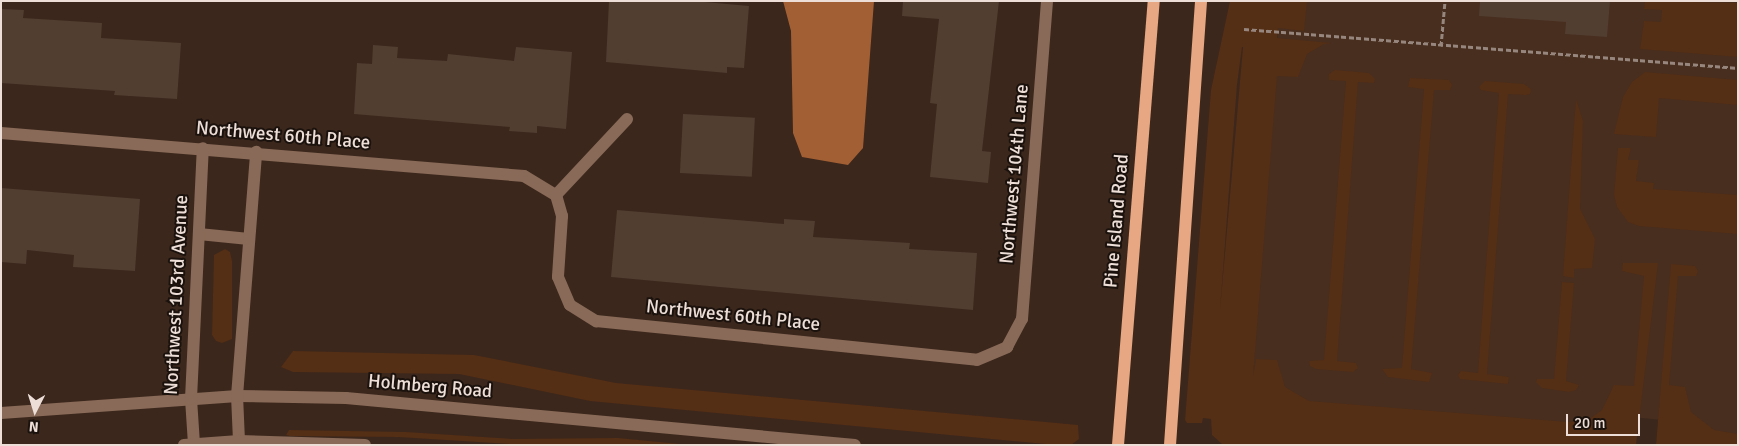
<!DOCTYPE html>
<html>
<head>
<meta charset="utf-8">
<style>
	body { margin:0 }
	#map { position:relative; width:1739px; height:446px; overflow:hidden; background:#3b271c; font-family:Signika,sans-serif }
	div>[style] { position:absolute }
	.built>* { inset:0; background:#472e1e }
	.green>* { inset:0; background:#542e15 }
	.water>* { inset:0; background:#a35f34 }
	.building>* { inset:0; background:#523d31; transform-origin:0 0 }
	.path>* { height:3px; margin-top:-1.5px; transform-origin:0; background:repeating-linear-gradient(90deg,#97867d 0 5px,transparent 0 7.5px) }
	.minor>* { height:12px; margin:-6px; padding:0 6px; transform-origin:6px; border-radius:6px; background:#896a58 }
	.major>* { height:12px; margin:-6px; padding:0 6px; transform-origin:6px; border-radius:6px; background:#e6a782 }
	span { translate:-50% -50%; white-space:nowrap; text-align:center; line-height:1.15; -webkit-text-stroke:4px #1b120d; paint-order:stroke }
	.street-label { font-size:19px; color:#eddfd8 }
	.frame { position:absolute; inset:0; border:2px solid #eddfd8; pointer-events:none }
	.north { position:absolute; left:10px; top:386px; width:50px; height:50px; -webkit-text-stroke:4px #1b120d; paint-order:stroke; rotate:185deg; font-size:14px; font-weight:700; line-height:20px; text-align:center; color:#eddfd8 }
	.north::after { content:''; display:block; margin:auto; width:18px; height:22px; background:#eddfd8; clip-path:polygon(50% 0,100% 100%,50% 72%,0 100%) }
	.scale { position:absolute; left:1566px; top:414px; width:74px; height:22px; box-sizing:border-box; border:2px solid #eddfd8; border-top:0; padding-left:6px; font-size:15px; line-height:18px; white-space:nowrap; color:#eddfd8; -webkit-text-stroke:4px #1b120d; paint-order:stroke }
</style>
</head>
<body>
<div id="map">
	<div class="built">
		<div style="clip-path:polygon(1280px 1px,1738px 1px,1738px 445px,1673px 421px,1621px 416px,1618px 445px,1396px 445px,1252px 385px)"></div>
	</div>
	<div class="green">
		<div style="clip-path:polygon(evenodd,1230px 1px,1307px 1px,1304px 31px,1278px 28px,1277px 38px,1332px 43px,1324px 44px,1307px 54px,1298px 77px,1277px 76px,1253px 377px,1256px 359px,1277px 360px,1285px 387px,1309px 401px,1568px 422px,1588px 420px,1602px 410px,1614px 385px,1634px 386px,1644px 276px,1622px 271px,1623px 263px,1658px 263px,1636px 445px,1223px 445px,1212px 435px,1211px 419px,1203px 418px,1202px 423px,1187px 423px,1185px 420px,1211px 90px,1230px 1px,1242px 47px,1243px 47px,1220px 310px,1237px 85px,1242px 47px)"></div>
		<div style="clip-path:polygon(1645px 1px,1738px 3px,1738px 57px,1640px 49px,1644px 21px,1661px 22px,1662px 10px,1644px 9px)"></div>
		<div style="clip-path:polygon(1335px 70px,1369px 73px,1375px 79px,1374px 83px,1358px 82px,1337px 361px,1356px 363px,1358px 368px,1353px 372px,1316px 369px,1310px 366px,1309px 361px,1324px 360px,1346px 81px,1329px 80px,1329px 74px)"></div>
		<div style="clip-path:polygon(1645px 72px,1738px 80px,1738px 105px,1659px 98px,1656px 137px,1614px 134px,1623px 97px,1632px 82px)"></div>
		<div style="clip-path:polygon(1410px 78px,1449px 80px,1452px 85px,1450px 90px,1434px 90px,1411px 369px,1432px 373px,1429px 382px,1388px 377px,1382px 369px,1402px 368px,1424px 89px,1408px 87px)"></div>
		<div style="clip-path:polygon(1485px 81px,1524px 84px,1531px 89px,1530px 94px,1526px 95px,1508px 94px,1487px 374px,1509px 377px,1508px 384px,1460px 379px,1458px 375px,1461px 371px,1478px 373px,1499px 93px,1481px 90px,1479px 87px)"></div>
		<div style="clip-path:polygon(1576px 99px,1583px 121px,1580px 209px,1595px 239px,1592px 268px,1574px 269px,1574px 278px,1563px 276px)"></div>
		<div style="clip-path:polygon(1618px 148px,1631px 148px,1628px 160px,1639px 160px,1636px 181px,1654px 183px,1653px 189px,1738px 195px,1738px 234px,1639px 226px,1628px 222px,1617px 207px,1614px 195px)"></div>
		<div style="clip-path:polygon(225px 249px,230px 252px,232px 261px,232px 339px,222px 343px,216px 341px,212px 335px,214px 255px)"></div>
		<div style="clip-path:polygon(1671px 264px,1695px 266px,1698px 271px,1696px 276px,1678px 276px,1669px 385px,1685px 387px,1691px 412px,1714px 430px,1738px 434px,1738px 445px,1656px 445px)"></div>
		<div style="clip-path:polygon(1562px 282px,1574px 283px,1566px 381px,1579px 385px,1576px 390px,1569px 392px,1542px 388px,1536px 382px,1537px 379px,1554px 379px)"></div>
		<div style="clip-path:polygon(293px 351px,474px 355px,616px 383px,1078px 425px,1079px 439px,1071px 445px,1056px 445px,590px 401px,459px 374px,293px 372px,281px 367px)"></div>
		<div style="clip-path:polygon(289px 430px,406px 432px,513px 439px,618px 438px,690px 445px,526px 445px,398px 437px,290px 436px,286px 435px)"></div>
	</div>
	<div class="water">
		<div style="clip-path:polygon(783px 1px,874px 1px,863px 148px,848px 165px,802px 157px,793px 133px,791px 31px)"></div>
	</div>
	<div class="building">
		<div style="clip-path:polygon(609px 1px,694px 1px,749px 6px,744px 68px,727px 67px,727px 73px,606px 62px)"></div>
		<div style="clip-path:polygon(903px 1px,999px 1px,982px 151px,991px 152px,988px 183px,930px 177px,937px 104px,930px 103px,939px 19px,902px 16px)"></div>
		<div style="clip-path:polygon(1480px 1px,1610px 1px,1607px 37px,1565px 34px,1566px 22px,1479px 16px)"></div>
		<div style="clip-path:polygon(1px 9px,24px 10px,23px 18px,102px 23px,101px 38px,181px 43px,177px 99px,114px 95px,115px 91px,1px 83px)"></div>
		<div style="clip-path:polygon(373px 45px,398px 47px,397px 58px,447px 61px,448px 54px,514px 61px,516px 47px,572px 52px,566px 129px,537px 126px,537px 133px,509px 131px,510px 127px,354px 114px,357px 63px,372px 64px)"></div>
		<div style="left:683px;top:114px;width:72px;height:59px;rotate:3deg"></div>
		<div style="clip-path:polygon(1px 188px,140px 199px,135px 271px,73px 267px,74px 255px,27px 250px,26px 264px,1px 262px)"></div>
		<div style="clip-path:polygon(617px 210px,784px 224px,784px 219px,815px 221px,813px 237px,910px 243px,909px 249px,977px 253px,973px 310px,611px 277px)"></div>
	</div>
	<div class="path">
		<div style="left:1244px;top:29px;width:496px;rotate:4.5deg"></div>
		<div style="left:1441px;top:46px;width:45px;rotate:-84.9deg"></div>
	</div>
	<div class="minor">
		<div style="left:1px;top:133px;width:525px;rotate:4.7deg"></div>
		<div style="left:524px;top:176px;width:37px;rotate:31deg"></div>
		<div style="left:556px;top:195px;width:22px;rotate:74deg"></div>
		<div style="left:562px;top:216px;width:61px;rotate:93.8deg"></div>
		<div style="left:558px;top:277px;width:30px;rotate:67deg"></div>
		<div style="left:570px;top:305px;width:31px;rotate:32deg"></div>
		<div style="left:596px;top:321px;width:383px;rotate:5.8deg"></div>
		<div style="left:977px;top:360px;width:33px;rotate:-23deg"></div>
		<div style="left:1007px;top:347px;width:32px;rotate:-62deg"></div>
		<div style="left:1022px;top:319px;width:319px;rotate:-85.5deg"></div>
		<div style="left:556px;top:195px;width:104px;rotate:-46.9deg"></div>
		<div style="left:199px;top:234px;width:50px;rotate:5.7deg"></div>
		<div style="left:1px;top:413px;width:237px;rotate:-4.1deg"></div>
		<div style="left:237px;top:396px;width:109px;rotate:1.1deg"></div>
		<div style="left:346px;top:398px;width:511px;rotate:5.28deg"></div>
		<div style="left:239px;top:441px;width:45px;rotate:-92.5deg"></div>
		<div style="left:237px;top:396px;width:245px;rotate:-85.5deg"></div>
		<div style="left:194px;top:444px;width:45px;rotate:-93.8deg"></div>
		<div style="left:191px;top:399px;width:251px;rotate:-87.3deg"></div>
		<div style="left:184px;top:445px;width:55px;rotate:-4.2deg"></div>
		<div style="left:239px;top:441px;width:126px;rotate:1.8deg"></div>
	</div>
	<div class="major">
		<div style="left:1118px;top:445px;width:445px;rotate:-85.4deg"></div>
		<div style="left:1170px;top:445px;width:445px;rotate:-86deg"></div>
	</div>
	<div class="street-label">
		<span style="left:283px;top:136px;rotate:5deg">Northwest 60th Place</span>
		<span style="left:1015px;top:174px;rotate:-85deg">Northwest 104th Lane</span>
		<span style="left:1117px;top:221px;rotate:-85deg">Pine Island Road</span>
		<span style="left:177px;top:295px;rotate:-87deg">Northwest 103rd Avenue</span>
		<span style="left:733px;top:316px;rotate:6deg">Northwest 60th Place</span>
		<span style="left:430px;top:387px;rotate:5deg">Holmberg Road</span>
	</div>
	<div class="frame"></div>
	<div class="north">N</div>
	<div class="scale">20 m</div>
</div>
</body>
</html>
